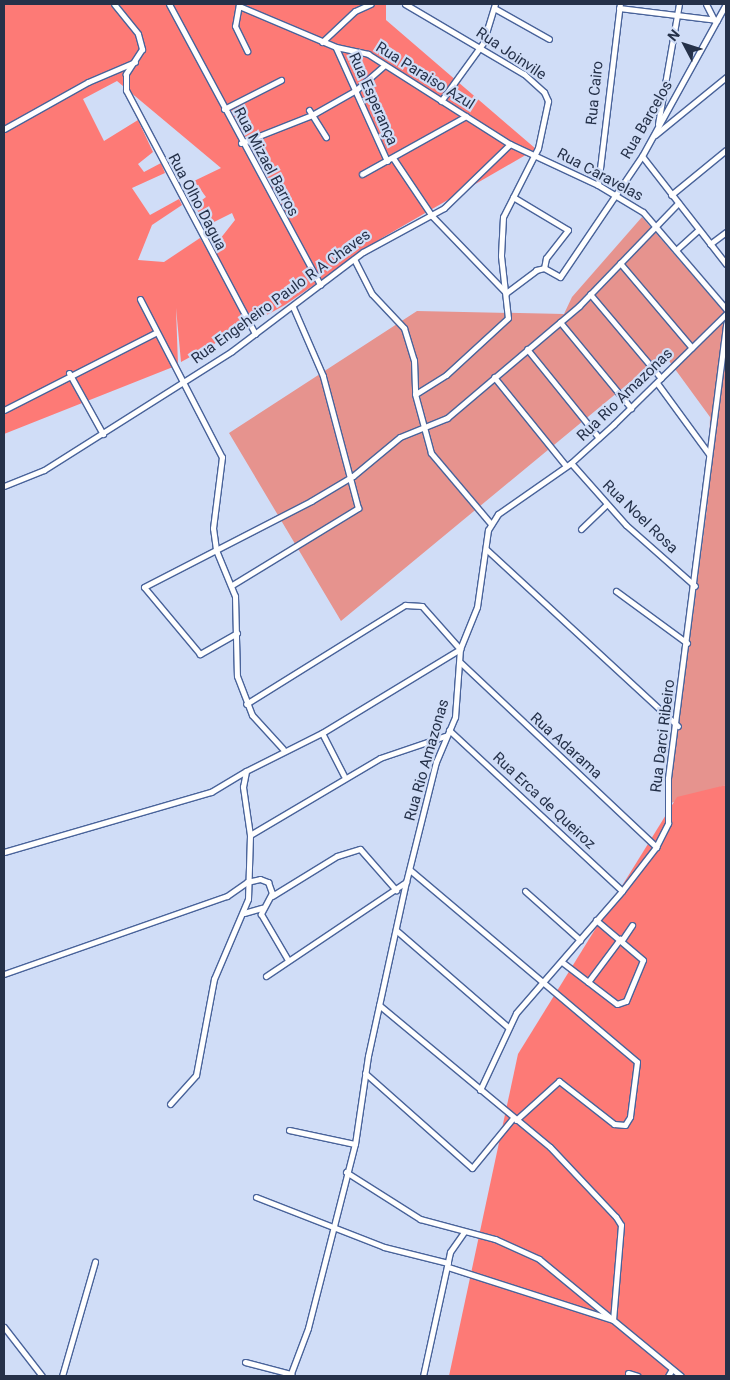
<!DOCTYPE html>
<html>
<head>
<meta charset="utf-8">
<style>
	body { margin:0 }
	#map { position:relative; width:730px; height:1380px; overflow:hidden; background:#d0ddf7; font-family:Roboto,sans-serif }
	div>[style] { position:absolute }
	.green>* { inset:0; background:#e6938e }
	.forest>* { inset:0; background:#fd7a76 }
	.roads { filter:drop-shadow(1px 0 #49639a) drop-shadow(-1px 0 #49639a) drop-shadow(0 1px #49639a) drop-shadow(0 -1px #49639a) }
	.street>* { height:5px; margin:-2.5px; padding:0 2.5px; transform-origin:2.5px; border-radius:2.5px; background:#fff }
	span { translate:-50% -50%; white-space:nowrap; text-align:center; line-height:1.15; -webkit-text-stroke:4.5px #d0ddf7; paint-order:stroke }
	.street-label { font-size:15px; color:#253149 }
	.frame { position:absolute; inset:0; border:5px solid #253149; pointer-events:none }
	.north { position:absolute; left:660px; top:20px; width:50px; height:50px; -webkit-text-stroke:4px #d0ddf7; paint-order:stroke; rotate:310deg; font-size:14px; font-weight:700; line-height:20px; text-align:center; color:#253149 }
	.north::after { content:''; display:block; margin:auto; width:18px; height:22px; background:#253149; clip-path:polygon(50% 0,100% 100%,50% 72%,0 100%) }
</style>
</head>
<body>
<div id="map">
	<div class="green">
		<div style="clip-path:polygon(642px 217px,726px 314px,726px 785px,668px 804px,708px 500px,710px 417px,664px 354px,341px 621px,229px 433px,417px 311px,564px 314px,572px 297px)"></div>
	</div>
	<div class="forest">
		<div style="clip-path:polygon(evenodd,4px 4px,386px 4px,386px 20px,536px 149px,382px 238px,285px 305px,181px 362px,176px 308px,178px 365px,4px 434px,4px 4px,117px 81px,221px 168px,194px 181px,206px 197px,194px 206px,208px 225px,232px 213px,235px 220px,209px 253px,200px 238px,164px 262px,138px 260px,152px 225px,182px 205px,179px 199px,150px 215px,132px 188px,165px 173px,161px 163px,144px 172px,138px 164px,153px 152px,138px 120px,104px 141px,83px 99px,117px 81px)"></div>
		<div style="clip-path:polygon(726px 785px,726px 1376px,449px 1376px,518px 1054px,677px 797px)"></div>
	</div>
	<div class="roads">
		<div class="street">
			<div style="left:114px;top:4px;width:38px;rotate:51deg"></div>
			<div style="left:138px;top:34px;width:16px;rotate:75deg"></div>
			<div style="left:142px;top:49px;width:30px;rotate:123deg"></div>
			<div style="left:126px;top:74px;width:16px;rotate:90deg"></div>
			<div style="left:126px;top:90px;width:276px;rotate:62.1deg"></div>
			<div style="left:169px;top:4px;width:319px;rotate:61.7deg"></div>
			<div style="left:239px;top:4px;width:22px;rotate:100deg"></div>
			<div style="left:235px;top:26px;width:28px;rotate:64deg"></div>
			<div style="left:405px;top:4px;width:138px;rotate:30.5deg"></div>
			<div style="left:524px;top:74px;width:27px;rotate:42deg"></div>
			<div style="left:544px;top:92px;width:10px;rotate:66deg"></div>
			<div style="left:548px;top:101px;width:48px;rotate:102deg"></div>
			<div style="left:538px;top:148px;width:77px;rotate:116.9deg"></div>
			<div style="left:503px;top:217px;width:39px;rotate:93deg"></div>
			<div style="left:501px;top:256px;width:62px;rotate:83.6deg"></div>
			<div style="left:508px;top:318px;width:84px;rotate:137.4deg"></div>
			<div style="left:446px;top:375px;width:36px;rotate:148deg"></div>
			<div style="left:706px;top:4px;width:18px;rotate:63deg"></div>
			<div style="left:239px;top:6px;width:105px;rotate:22.9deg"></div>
			<div style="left:336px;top:47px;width:33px;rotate:12deg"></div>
			<div style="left:368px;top:54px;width:168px;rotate:32.4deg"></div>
			<div style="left:510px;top:144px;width:97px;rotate:25deg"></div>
			<div style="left:598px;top:185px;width:52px;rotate:31deg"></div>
			<div style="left:643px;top:212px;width:128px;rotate:49.4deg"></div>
			<div style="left:494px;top:8px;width:63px;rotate:29.4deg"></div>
			<div style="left:619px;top:8px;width:99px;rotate:7deg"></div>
			<div style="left:322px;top:42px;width:45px;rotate:-43.2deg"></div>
			<div style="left:355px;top:11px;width:17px;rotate:-24deg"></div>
			<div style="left:336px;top:48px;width:124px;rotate:65.7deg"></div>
			<div style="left:441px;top:101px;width:72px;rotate:-54.1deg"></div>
			<div style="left:483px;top:43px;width:41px;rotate:-72.9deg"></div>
			<div style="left:224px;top:109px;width:64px;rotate:-27deg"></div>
			<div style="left:309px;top:110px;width:32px;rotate:58deg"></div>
			<div style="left:658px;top:124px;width:122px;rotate:-80.1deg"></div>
			<div style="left:4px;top:129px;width:96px;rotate:-29.2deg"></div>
			<div style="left:88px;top:82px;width:51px;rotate:-23.1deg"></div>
			<div style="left:655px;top:135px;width:92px;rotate:-39.2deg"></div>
			<div style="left:241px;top:143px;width:76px;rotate:-21.5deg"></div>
			<div style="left:312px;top:115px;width:51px;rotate:-29.6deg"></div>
			<div style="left:356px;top:90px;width:37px;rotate:-41deg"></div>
			<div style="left:642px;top:156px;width:137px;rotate:52.1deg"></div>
			<div style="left:393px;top:158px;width:70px;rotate:56.1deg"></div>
			<div style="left:432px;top:216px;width:107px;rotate:46.1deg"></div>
			<div style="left:506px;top:293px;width:38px;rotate:-37deg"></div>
			<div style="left:536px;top:270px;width:8px;rotate:-14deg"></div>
			<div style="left:544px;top:268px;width:18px;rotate:29deg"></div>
			<div style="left:560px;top:277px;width:146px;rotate:-55.9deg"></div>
			<div style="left:642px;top:156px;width:174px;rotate:-61.1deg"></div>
			<div style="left:362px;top:174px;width:119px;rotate:-29.1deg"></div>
			<div style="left:598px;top:185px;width:182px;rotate:-83.1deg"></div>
			<div style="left:671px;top:195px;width:71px;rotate:-39.3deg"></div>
			<div style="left:513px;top:197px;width:64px;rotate:31deg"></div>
			<div style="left:568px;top:230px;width:36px;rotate:128deg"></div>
			<div style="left:546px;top:258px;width:10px;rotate:101deg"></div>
			<div style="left:710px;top:244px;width:20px;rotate:-37deg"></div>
			<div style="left:676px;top:250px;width:30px;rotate:-42deg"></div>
			<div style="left:354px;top:259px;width:39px;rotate:63deg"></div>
			<div style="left:372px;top:294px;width:47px;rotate:46.7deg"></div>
			<div style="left:404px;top:328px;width:34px;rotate:73deg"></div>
			<div style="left:414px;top:360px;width:34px;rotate:88deg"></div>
			<div style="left:415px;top:394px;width:61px;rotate:74.8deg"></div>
			<div style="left:431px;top:453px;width:93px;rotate:49.8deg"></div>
			<div style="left:620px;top:263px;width:111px;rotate:49.7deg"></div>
			<div style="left:590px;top:294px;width:110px;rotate:49.8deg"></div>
			<div style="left:140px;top:299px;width:178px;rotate:62.6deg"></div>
			<div style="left:222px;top:457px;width:72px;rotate:97.2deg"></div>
			<div style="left:213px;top:528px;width:22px;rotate:82deg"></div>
			<div style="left:216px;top:550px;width:50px;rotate:67.6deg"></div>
			<div style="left:235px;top:596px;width:80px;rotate:88.6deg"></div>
			<div style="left:237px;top:676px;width:42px;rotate:69deg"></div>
			<div style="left:252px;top:715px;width:46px;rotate:47.6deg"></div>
			<div style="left:560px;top:322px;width:112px;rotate:50.5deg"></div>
			<div style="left:527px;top:349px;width:114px;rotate:51deg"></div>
			<div style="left:69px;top:373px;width:70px;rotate:60.9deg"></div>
			<div style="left:494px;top:377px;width:114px;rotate:51deg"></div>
			<div style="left:657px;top:383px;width:88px;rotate:53.8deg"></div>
			<div style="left:4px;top:410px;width:169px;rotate:-27deg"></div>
			<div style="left:571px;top:463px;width:83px;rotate:48.4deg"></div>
			<div style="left:626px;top:525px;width:92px;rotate:41.5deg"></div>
			<div style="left:4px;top:486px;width:43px;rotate:-21.8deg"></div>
			<div style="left:44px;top:470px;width:222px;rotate:-32.3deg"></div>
			<div style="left:232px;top:351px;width:164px;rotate:-37.1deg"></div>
			<div style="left:363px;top:252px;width:92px;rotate:-28.5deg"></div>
			<div style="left:444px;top:208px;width:92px;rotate:-44.1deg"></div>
			<div style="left:581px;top:529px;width:35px;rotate:-44deg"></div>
			<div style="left:486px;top:549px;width:261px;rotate:42.7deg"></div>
			<div style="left:232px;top:585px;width:148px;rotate:-31.4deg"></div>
			<div style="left:358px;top:508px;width:137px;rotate:-104.9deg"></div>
			<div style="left:323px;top:376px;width:75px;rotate:-113.5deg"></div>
			<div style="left:616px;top:591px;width:88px;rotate:36.2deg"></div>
			<div style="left:237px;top:633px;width:43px;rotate:150.4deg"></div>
			<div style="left:200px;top:654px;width:87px;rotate:-129.9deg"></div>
			<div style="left:144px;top:587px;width:188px;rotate:-27.2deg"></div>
			<div style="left:311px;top:501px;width:49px;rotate:-30.8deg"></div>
			<div style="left:353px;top:476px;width:61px;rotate:-39.7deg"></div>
			<div style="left:400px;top:437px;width:51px;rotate:-22deg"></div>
			<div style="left:447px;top:418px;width:173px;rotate:-40.3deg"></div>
			<div style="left:579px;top:306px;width:143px;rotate:-46.1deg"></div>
			<div style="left:460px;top:662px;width:270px;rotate:43.3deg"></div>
			<div style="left:449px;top:730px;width:236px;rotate:42.9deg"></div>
			<div style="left:322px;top:733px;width:48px;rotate:62.9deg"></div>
			<div style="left:250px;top:835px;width:151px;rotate:-30.6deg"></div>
			<div style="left:380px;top:758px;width:69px;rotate:-18.7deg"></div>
			<div style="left:4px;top:852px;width:216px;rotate:-16.2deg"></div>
			<div style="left:211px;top:792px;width:41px;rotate:-31deg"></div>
			<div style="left:410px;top:870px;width:297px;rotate:40.2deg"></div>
			<div style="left:637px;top:1062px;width:55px;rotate:97.3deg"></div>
			<div style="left:630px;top:1117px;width:9px;rotate:122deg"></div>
			<div style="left:625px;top:1125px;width:11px;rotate:-175deg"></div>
			<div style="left:614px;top:1124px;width:70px;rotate:-142deg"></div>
			<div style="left:559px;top:1081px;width:58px;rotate:137.8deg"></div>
			<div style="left:525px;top:891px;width:74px;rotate:41.7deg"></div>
			<div style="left:272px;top:896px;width:76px;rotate:-31.6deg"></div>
			<div style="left:337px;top:856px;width:24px;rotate:-17deg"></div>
			<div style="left:360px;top:849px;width:55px;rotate:48.7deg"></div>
			<div style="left:244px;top:913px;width:19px;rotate:-16deg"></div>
			<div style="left:397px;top:931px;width:147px;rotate:40.9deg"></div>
			<div style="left:622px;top:940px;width:18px;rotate:-56deg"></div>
			<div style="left:562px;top:962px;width:69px;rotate:37.4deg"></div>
			<div style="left:617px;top:1004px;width:9px;rotate:-18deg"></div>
			<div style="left:626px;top:1001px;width:44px;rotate:-67.5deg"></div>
			<div style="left:643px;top:960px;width:62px;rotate:-139.6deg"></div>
			<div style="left:4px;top:974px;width:236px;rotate:-19.3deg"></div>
			<div style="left:227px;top:896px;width:24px;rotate:-35deg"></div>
			<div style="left:247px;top:882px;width:13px;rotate:-13deg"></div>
			<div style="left:260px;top:879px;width:9px;rotate:21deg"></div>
			<div style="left:268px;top:882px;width:12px;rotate:70deg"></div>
			<div style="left:272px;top:893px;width:24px;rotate:118deg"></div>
			<div style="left:261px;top:914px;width:53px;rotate:59.6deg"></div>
			<div style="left:266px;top:976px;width:169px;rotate:-33.9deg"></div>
			<div style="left:588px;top:982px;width:54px;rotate:-53.3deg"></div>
			<div style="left:379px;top:1005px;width:222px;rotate:39.7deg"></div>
			<div style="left:550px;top:1147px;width:96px;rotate:46.7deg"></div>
			<div style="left:616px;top:1217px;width:9px;rotate:58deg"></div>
			<div style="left:621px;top:1225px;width:95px;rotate:94.8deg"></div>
			<div style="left:365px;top:1073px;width:143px;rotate:41.6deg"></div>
			<div style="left:472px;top:1168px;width:65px;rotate:-50.6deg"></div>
			<div style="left:480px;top:1090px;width:85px;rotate:-64.9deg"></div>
			<div style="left:516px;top:1013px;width:162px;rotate:-49deg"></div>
			<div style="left:622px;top:891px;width:56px;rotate:-52.3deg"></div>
			<div style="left:656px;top:847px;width:27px;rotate:-63deg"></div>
			<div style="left:668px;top:823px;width:45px;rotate:-90deg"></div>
			<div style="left:668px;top:778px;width:458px;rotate:-82.7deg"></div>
			<div style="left:170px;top:1104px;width:39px;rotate:-48deg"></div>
			<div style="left:196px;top:1075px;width:98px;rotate:-79.4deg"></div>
			<div style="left:214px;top:979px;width:87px;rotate:-67deg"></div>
			<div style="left:248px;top:899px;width:64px;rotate:-88.2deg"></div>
			<div style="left:250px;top:835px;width:49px;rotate:-98.3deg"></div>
			<div style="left:243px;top:787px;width:16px;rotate:-79deg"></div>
			<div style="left:246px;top:771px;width:85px;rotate:-26.6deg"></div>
			<div style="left:322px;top:733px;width:162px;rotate:-31.3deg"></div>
			<div style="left:460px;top:649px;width:57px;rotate:-131.5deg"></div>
			<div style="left:422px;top:606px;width:17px;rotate:-177deg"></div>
			<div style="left:405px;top:605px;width:187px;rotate:148.1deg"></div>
			<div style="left:289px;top:1130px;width:67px;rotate:12deg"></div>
			<div style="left:346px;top:1172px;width:88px;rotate:32.4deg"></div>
			<div style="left:420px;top:1219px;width:78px;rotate:14.9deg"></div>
			<div style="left:495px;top:1239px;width:48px;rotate:24.4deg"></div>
			<div style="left:539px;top:1259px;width:184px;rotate:39.5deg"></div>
			<div style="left:256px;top:1197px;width:137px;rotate:21.3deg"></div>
			<div style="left:384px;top:1247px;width:66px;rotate:14deg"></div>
			<div style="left:448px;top:1267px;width:173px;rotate:17.8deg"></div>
			<div style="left:4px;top:1327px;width:62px;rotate:52.2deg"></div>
			<div style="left:245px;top:1362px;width:48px;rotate:14.6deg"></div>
			<div style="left:628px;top:1373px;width:10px;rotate:17deg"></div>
			<div style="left:62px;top:1376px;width:119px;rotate:-73.9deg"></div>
			<div style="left:290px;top:1376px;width:51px;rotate:-69.4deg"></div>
			<div style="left:308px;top:1328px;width:190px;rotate:-75.7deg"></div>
			<div style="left:355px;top:1144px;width:89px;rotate:-81.6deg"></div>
			<div style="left:368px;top:1056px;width:178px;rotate:-77.7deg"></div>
			<div style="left:406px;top:882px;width:124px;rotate:-76deg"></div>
			<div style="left:436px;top:762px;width:49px;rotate:-67.1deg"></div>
			<div style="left:455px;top:717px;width:68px;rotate:-85.8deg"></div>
			<div style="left:460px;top:649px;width:45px;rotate:-68deg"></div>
			<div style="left:477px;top:607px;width:78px;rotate:-81.9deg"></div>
			<div style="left:488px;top:530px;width:19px;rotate:-58deg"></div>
			<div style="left:498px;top:514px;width:89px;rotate:-34.9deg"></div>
			<div style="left:571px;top:463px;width:58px;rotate:-42.2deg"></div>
			<div style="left:614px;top:424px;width:157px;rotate:-44.5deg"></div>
			<div style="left:423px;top:1376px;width:127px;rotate:-77.7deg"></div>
			<div style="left:450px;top:1252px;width:24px;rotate:-55deg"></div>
			<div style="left:668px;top:1376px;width:8px;rotate:-60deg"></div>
		</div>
	</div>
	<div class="street-label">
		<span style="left:511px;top:54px;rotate:34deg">Rua Joinvile</span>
		<span style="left:425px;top:76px;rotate:32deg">Rua Paraiso Azul</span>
		<span style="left:595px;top:93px;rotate:-84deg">Rua Cairo</span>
		<span style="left:373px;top:99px;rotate:66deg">Rua Esperança</span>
		<span style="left:647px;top:120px;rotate:-60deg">Rua Barcelos</span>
		<span style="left:266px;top:162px;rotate:62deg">Rua Mizael Barros</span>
		<span style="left:600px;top:175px;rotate:28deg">Rua Caravelas</span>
		<span style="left:197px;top:202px;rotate:62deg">Rua Olho Dagua</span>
		<span style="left:281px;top:297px;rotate:-36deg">Rua Engeheiro Paulo R A Chaves</span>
		<span style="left:625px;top:395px;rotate:-44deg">Rua Rio Amazonas</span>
		<span style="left:640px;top:517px;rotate:44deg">Rua Noel Rosa</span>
		<span style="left:663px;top:736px;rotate:-83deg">Rua Darci Ribeiro</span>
		<span style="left:566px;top:746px;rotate:42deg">Rua Adarama</span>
		<span style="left:427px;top:760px;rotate:-74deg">Rua Rio Amazonas</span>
		<span style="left:544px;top:801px;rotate:43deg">Rua Erca de Queiroz</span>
	</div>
	<div class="frame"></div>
	<div class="north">N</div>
</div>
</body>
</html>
